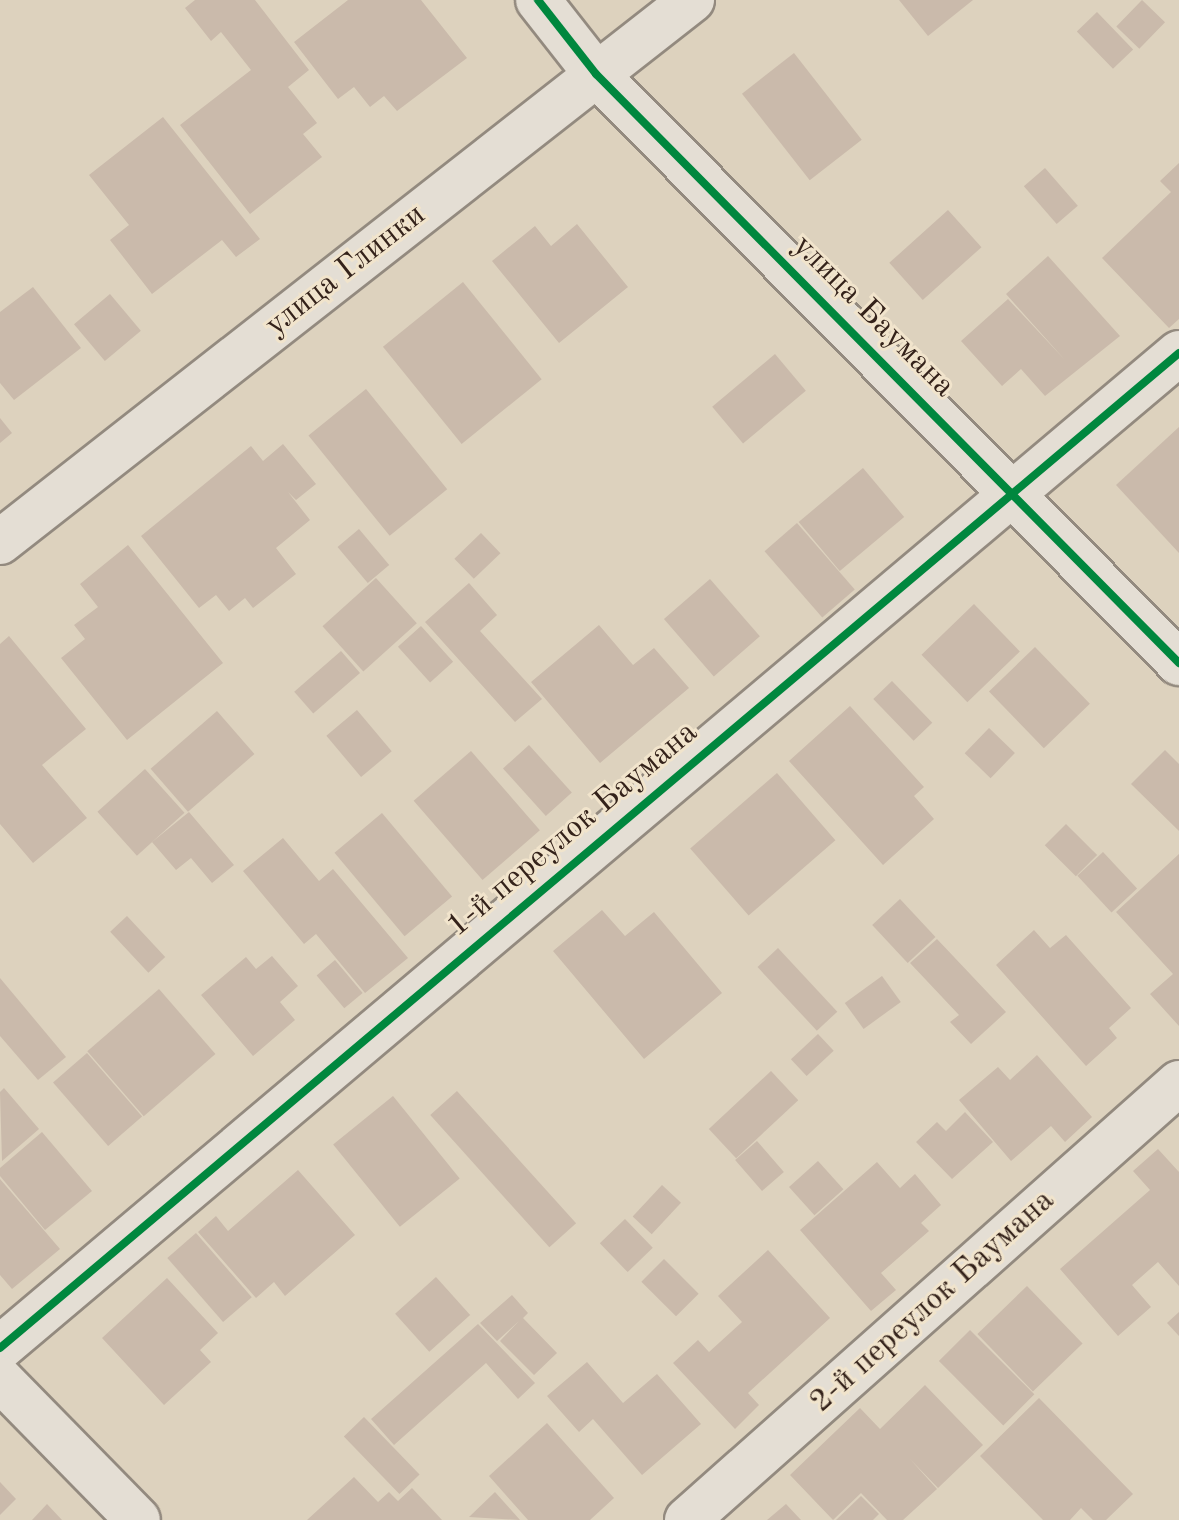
<!DOCTYPE html>
<html>
<head>
<meta charset="utf-8">
<style>
	body { margin:0 }
	#map { position:relative; width:1179px; height:1520px; overflow:hidden; background:#ddd2be; font-family:"Old Standard TT",serif }
	div>[style] { position:absolute }
	.building>* { inset:0; background:#cabaab; transform-origin:0 0 }
	.roads { filter:drop-shadow(2px 0 #938a7f) drop-shadow(-2px 0 #938a7f) drop-shadow(0 2px #938a7f) drop-shadow(0 -2px #938a7f) }
	.minor>* { height:44px; margin:-22px; padding:0 22px; transform-origin:22px; border-radius:22px; background:#e4ded4 }
	.cycleway>* { height:8px; margin:-4px; padding:0 4px; transform-origin:4px; border-radius:4px; background:#00873e }
	span { translate:-50% -50%; white-space:nowrap; text-align:center; line-height:1.15; -webkit-text-stroke:6px #f1e4cc; paint-order:stroke }
	.street-label { font-size:32px; color:#34221a }
</style>
</head>
<body>
<div id="map">
	<div class="building">
		<div style="clip-path:polygon(195px 0,255px 0,309px 70px,288px 87px,317px 123px,303px 134px,322px 157px,250px 214px,180px 125px,251px 70px,221px 32px,211px 41px,185px 8px)"></div>
		<div style="clip-path:polygon(348px 0,421px 0,467px 58px,397px 111px,384px 96px,370px 107px,354px 87px,338px 99px,294px 42px)"></div>
		<div style="clip-path:polygon(899px 0,973px 0,928px 36px)"></div>
		<div style="left:1142px;top:0;width:32px;height:37px;rotate:44deg"></div>
		<div style="left:1097px;top:12px;width:52px;height:28px;rotate:46deg"></div>
		<div style="left:794px;top:53px;width:110px;height:66px;rotate:52deg"></div>
		<div style="clip-path:polygon(163px 117px,260px 239px,236px 257px,222px 240px,152px 294px,110px 240px,129px 225px,89px 175px)"></div>
		<div style="clip-path:polygon(1179px 163px,1179px 319px,1169px 328px,1102px 258px,1171px 192px,1160px 181px)"></div>
		<div style="left:1045px;top:168px;width:50px;height:28px;rotate:49deg"></div>
		<div style="left:948px;top:210px;width:50px;height:79px;rotate:48deg"></div>
		<div style="clip-path:polygon(577px 224px,628px 287px,559px 343px,492px 261px,535px 226px,551px 246px)"></div>
		<div style="clip-path:polygon(1048px 256px,1120px 336px,1045px 396px,1021px 369px,1002px 386px,961px 341px,1008px 299px,1065px 360px,1006px 294px)"></div>
		<div style="left:463px;top:282px;width:125px;height:103px;rotate:51deg"></div>
		<div style="clip-path:polygon(33px 287px,81px 348px,14px 400px,0 383px,0 312px)"></div>
		<div style="left:110px;top:294px;width:48px;height:47px;rotate:50deg"></div>
		<div style="left:775px;top:354px;width:48px;height:82px;rotate:50deg"></div>
		<div style="left:366px;top:389px;width:129px;height:74px;rotate:51deg"></div>
		<div style="clip-path:polygon(0 418px,12px 433px,0 443px)"></div>
		<div style="clip-path:polygon(1179px 427px,1179px 553px,1116px 485px)"></div>
		<div style="clip-path:polygon(283px 444px,316px 484px,296px 500px,288px 492px,310px 520px,276px 548px,296px 574px,253px 608px,245px 598px,229px 611px,216px 595px,199px 608px,141px 536px,251px 446px,263px 461px)"></div>
		<div style="left:863px;top:468px;width:64px;height:84px;rotate:50deg"></div>
		<div style="left:797px;top:523px;width:88px;height:43px;rotate:49deg"></div>
		<div style="left:359px;top:529px;width:47px;height:28px;rotate:50deg"></div>
		<div style="left:481px;top:533px;width:28px;height:37px;rotate:46deg"></div>
		<div style="clip-path:polygon(128px 545px,223px 663px,127px 740px,61px 658px,85px 639px,74px 625px,98px 607px,80px 584px)"></div>
		<div style="left:376px;top:578px;width:61px;height:72px;rotate:48deg"></div>
		<div style="left:710px;top:579px;width:76px;height:61px;rotate:49deg"></div>
		<div style="clip-path:polygon(469px 583px,497px 615px,480px 631px,542px 699px,515px 722px,425px 622px)"></div>
		<div style="left:974px;top:604px;width:66px;height:73px;rotate:46deg"></div>
		<div style="clip-path:polygon(599px 625px,633px 665px,654px 648px,689px 688px,600px 763px,531px 682px)"></div>
		<div style="left:421px;top:626px;width:48px;height:31px;rotate:48deg"></div>
		<div style="clip-path:polygon(9px 636px,86px 729px,42px 765px,87px 818px,33px 863px,0 824px,0 644px)"></div>
		<div style="left:1035px;top:647px;width:79px;height:64px;rotate:46deg"></div>
		<div style="left:341px;top:651px;width:29px;height:62px;rotate:49deg"></div>
		<div style="left:892px;top:681px;width:58px;height:26px;rotate:46deg"></div>
		<div style="clip-path:polygon(850px 706px,924px 787px,914px 796px,934px 819px,883px 865px,789px 761px)"></div>
		<div style="left:357px;top:710px;width:54px;height:40px;rotate:50deg"></div>
		<div style="left:217px;top:711px;width:57px;height:88px;rotate:49deg"></div>
		<div style="left:989px;top:728px;width:36px;height:35px;rotate:44deg"></div>
		<div style="left:529px;top:745px;width:64px;height:35px;rotate:48deg"></div>
		<div style="clip-path:polygon(1165px 750px,1179px 764px,1179px 831px,1131px 784px)"></div>
		<div style="left:471px;top:751px;width:105px;height:76px;rotate:49deg"></div>
		<div style="left:145px;top:769px;width:59px;height:64px;rotate:48deg"></div>
		<div style="left:777px;top:773px;width:89px;height:115px;rotate:49deg"></div>
		<div style="clip-path:polygon(189px 812px,234px 865px,212px 883px,191px 858px,176px 870px,152px 842px)"></div>
		<div style="left:382px;top:813px;width:109px;height:62px;rotate:50deg"></div>
		<div style="left:1066px;top:824px;width:44px;height:30px;rotate:45deg"></div>
		<div style="clip-path:polygon(283px 838px,319px 881px,333px 869px,408px 958px,365px 993px,316px 934px,304px 944px,243px 871px)"></div>
		<div style="left:1103px;top:852px;width:50px;height:35px;rotate:47deg"></div>
		<div style="clip-path:polygon(1179px 854px,1179px 1026px,1150px 994px,1173px 974px,1116px 912px)"></div>
		<div style="left:900px;top:899px;width:52px;height:38px;rotate:47deg"></div>
		<div style="clip-path:polygon(602px 910px,625px 936px,654px 912px,722px 993px,644px 1059px,553px 951px)"></div>
		<div style="left:127px;top:916px;width:56px;height:23px;rotate:47deg"></div>
		<div style="clip-path:polygon(1034px 930px,1050px 948px,1066px 935px,1131px 1008px,1109px 1028px,1117px 1038px,1086px 1066px,996px 965px)"></div>
		<div style="clip-path:polygon(937px 939px,1006px 1012px,971px 1044px,950px 1022px,959px 1015px,910px 963px)"></div>
		<div style="left:778px;top:948px;width:87px;height:28px;rotate:47deg"></div>
		<div style="clip-path:polygon(272px 956px,298px 986px,280px 1002px,295px 1020px,253px 1056px,201px 995px,246px 957px,256px 969px)"></div>
		<div style="left:335px;top:960px;width:43px;height:24px;rotate:50deg"></div>
		<div style="left:882px;top:976px;width:32px;height:46px;rotate:54deg"></div>
		<div style="clip-path:polygon(0 978px,66px 1057px,38px 1080px,0 1036px)"></div>
		<div style="left:159px;top:989px;width:86px;height:95px;rotate:49deg"></div>
		<div style="left:818px;top:1034px;width:23px;height:37px;rotate:47deg"></div>
		<div style="left:87px;top:1053px;width:84px;height:45px;rotate:49deg"></div>
		<div style="clip-path:polygon(1037px 1055px,1092px 1117px,1065px 1142px,1051px 1126px,1011px 1161px,959px 1100px,998px 1067px,1010px 1080px)"></div>
		<div style="left:771px;top:1071px;width:40px;height:85px;rotate:47deg"></div>
		<div style="clip-path:polygon(4px 1088px,39px 1129px,2px 1161px,0 1092px)"></div>
		<div style="left:457px;top:1091px;width:178px;height:36px;rotate:48deg"></div>
		<div style="left:393px;top:1096px;width:106px;height:77px;rotate:51deg"></div>
		<div style="clip-path:polygon(965px 1112px,993px 1142px,952px 1179px,916px 1142px,937px 1122px,946px 1131px)"></div>
		<div style="clip-path:polygon(42px 1132px,92px 1191px,45px 1230px,0 1176px,0 1168px)"></div>
		<div style="left:757px;top:1141px;width:41px;height:29px;rotate:49deg"></div>
		<div style="clip-path:polygon(1158px 1149px,1179px 1172px,1179px 1286px,1158px 1262px,1132px 1285px,1151px 1307px,1118px 1336px,1060px 1269px,1150px 1190px,1133px 1171px)"></div>
		<div style="left:818px;top:1161px;width:38px;height:39px;rotate:48deg"></div>
		<div style="clip-path:polygon(877px 1162px,900px 1188px,915px 1174px,941px 1205px,921px 1223px,929px 1231px,881px 1273px,896px 1290px,871px 1311px,800px 1230px)"></div>
		<div style="clip-path:polygon(298px 1170px,355px 1235px,285px 1296px,274px 1282px,256px 1298px,198px 1232px,216px 1216px,228px 1231px)"></div>
		<div style="clip-path:polygon(0 1179px,60px 1249px,12px 1289px,0 1275px)"></div>
		<div style="left:662px;top:1185px;width:26px;height:43px;rotate:43deg"></div>
		<div style="left:625px;top:1219px;width:40px;height:35px;rotate:46deg"></div>
		<div style="left:196px;top:1233px;width:85px;height:38px;rotate:49deg"></div>
		<div style="clip-path:polygon(768px 1250px,830px 1318px,748px 1393px,759px 1405px,735px 1429px,673px 1363px,698px 1340px,709px 1352px,742px 1322px,718px 1296px)"></div>
		<div style="left:664px;top:1259px;width:49px;height:32px;rotate:45deg"></div>
		<div style="left:436px;top:1277px;width:51px;height:55px;rotate:48deg"></div>
		<div style="clip-path:polygon(167px 1278px,218px 1333px,200px 1350px,211px 1362px,164px 1405px,102px 1338px)"></div>
		<div style="left:1027px;top:1286px;width:80px;height:69px;rotate:46deg"></div>
		<div style="clip-path:polygon(512px 1295px,528px 1313px,523px 1318px,557px 1353px,534px 1375px,500px 1341px,519px 1321px,497px 1341px,480px 1323px)"></div>
		<div style="clip-path:polygon(1179px 1312px,1179px 1336px,1167px 1323px)"></div>
		<div style="clip-path:polygon(478px 1324px,535px 1383px,518px 1399px,486px 1363px,394px 1445px,371px 1419px)"></div>
		<div style="left:970px;top:1330px;width:91px;height:44px;rotate:45deg"></div>
		<div style="clip-path:polygon(587px 1362px,623px 1403px,657px 1374px,701px 1424px,642px 1475px,593px 1419px,579px 1432px,547px 1396px)"></div>
		<div style="clip-path:polygon(925px 1385px,983px 1445px,938px 1488px,910px 1459px,937px 1489px,903px 1520px,887px 1520px,861px 1493px,833px 1520px,790px 1475px,860px 1408px,880px 1429px)"></div>
		<div style="clip-path:polygon(1039px 1398px,1133px 1494px,1106px 1520px,1093px 1520px,1081px 1508px,1070px 1520px,1043px 1520px,980px 1456px)"></div>
		<div style="left:364px;top:1417px;width:80px;height:28px;rotate:46deg"></div>
		<div style="clip-path:polygon(547px 1423px,614px 1498px,590px 1520px,528px 1520px,489px 1476px)"></div>
		<div style="clip-path:polygon(354px 1477px,378px 1502px,389px 1492px,398px 1501px,412px 1488px,442px 1520px,307px 1520px)"></div>
		<div style="clip-path:polygon(0 1482px,16px 1499px,0 1515px)"></div>
		<div style="clip-path:polygon(495px 1492px,520px 1520px,469px 1517px)"></div>
		<div style="clip-path:polygon(861px 1496px,879px 1514px,873px 1520px,836px 1520px)"></div>
		<div style="clip-path:polygon(47px 1504px,62px 1520px,32px 1520px)"></div>
		<div style="clip-path:polygon(786px 1504px,801px 1520px,767px 1520px)"></div>
	</div>
	<div class="roads">
		<div class="minor">
			<div style="left:538px;top:0;width:94px;rotate:51.9deg"></div>
			<div style="left:596px;top:74px;width:829px;rotate:45.29deg"></div>
			<div style="left:0;top:542px;width:879px;rotate:-38.07deg"></div>
			<div style="left:0;top:1348px;width:1543px;rotate:-40.16deg"></div>
			<div style="left:0;top:1379px;width:197px;rotate:45.6deg"></div>
			<div style="left:687px;top:1520px;width:658px;rotate:-41.61deg"></div>
		</div>
	</div>
	<div class="cycleway">
		<div style="left:538px;top:0;width:94px;rotate:51.9deg"></div>
		<div style="left:596px;top:74px;width:829px;rotate:45.29deg"></div>
		<div style="left:0;top:1348px;width:1543px;rotate:-40.16deg"></div>
	</div>
	<div class="street-label">
		<span style="left:346px;top:271px;rotate:-38deg">улица Глинки</span>
		<span style="left:873px;top:317px;rotate:45deg">улица Баумана</span>
		<span style="left:573px;top:830px;rotate:-40deg">1-й переулок Баумана</span>
		<span style="left:933px;top:1302px;rotate:-42deg">2-й переулок Баумана</span>
	</div>
</div>
</body>
</html>
